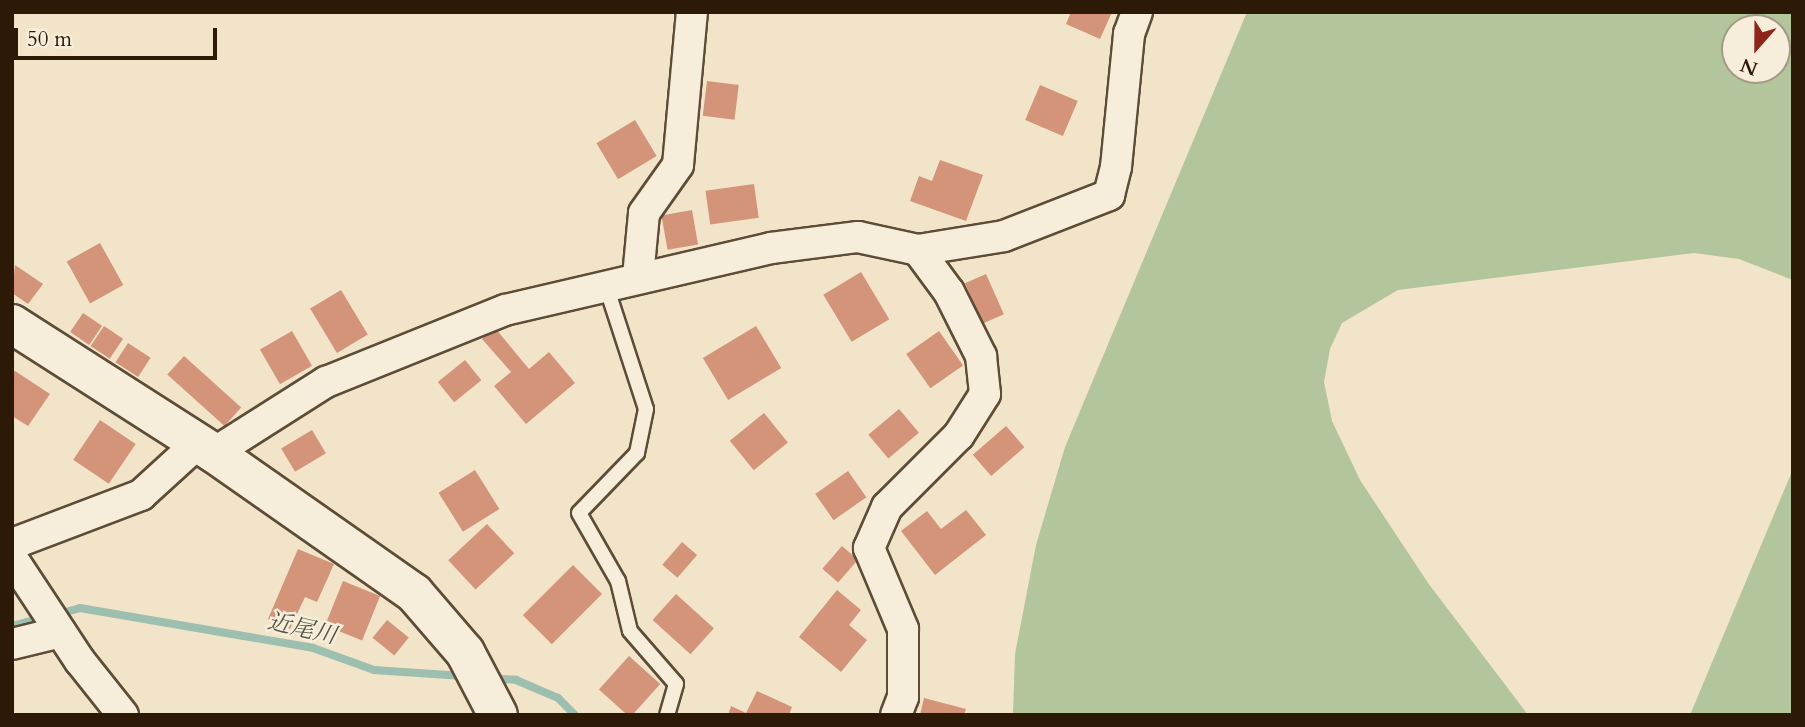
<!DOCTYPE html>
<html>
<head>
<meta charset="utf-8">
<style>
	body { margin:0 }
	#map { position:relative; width:1805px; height:727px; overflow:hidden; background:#f1e4c8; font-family:Cardo,"Noto Serif JP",serif }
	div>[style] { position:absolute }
	.green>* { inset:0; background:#b3c59b }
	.stream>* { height:8px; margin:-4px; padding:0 4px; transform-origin:4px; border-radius:4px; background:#9cbfaf }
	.building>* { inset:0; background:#d49479; transform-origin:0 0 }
	.roads { filter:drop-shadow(2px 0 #5d4c36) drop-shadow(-2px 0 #5d4c36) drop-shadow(0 2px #5d4c36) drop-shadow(0 -2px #5d4c36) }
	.lane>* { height:14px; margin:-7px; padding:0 7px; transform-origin:7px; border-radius:7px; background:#f6eddb }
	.street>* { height:30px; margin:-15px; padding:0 15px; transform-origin:15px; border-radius:15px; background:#f6eddb }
	.secondary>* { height:38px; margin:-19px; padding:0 19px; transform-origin:19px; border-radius:19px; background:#f6eddb }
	span { translate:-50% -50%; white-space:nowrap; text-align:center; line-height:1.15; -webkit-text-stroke:5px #f6eddb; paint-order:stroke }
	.water-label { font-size:23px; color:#535441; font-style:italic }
	.frame { position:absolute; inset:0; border:14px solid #2c1a06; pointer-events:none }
	.north { position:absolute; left:1721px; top:14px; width:70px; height:70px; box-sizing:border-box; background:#f6eddb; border:2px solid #a59986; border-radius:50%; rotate:201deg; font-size:19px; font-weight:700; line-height:28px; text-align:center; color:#2c1a06 }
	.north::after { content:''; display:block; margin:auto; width:24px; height:32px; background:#8f2418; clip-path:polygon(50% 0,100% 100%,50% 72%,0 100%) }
	.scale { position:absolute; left:14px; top:28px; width:203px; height:32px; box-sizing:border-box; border:4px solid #2c1a06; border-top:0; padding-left:9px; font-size:21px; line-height:24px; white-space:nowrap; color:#2c1a06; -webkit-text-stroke:5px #f6eddb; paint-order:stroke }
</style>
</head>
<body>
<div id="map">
	<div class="green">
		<div style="clip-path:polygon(evenodd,1247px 12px,1793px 12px,1793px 280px,1739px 259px,1694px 253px,1398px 290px,1342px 323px,1330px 349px,1324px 382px,1332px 421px,1360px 480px,1428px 583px,1528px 715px,1013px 715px,1015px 654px,1036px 545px,1065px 447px,1247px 12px,1735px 28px,1777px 28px,1777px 70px,1735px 70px,1735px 28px)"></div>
		<div style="clip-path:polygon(1793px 469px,1793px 715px,1690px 715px)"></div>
	</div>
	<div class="stream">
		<div style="left:58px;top:614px;width:23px;rotate:-15deg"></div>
		<div style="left:80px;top:608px;width:236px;rotate:9.7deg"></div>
		<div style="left:313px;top:648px;width:65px;rotate:19.8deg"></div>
		<div style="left:374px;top:670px;width:89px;rotate:3.9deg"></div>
		<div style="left:12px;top:626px;width:34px;rotate:-15deg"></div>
		<div style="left:490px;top:678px;width:26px;rotate:4deg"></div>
		<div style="left:516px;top:680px;width:46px;rotate:23.2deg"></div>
		<div style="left:558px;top:698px;width:24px;rotate:45deg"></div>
	</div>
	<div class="building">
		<div style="clip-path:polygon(1071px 12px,1112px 12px,1100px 39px,1066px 24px)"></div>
		<div style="left:707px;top:81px;width:32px;height:35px;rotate:7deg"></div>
		<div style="left:1040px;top:85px;width:41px;height:38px;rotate:23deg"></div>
		<div style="left:635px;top:120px;width:42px;height:45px;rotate:59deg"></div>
		<div style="clip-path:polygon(940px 160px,983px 175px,966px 221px,910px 201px,919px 176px,932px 181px)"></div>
		<div style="left:754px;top:184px;width:34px;height:49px;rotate:82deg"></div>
		<div style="left:692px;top:210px;width:35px;height:31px;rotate:80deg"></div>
		<div style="left:100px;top:243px;width:48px;height:38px;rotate:61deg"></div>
		<div style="clip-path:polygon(15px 265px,43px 284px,28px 304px,12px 293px)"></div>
		<div style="left:861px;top:272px;width:55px;height:44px;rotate:59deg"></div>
		<div style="left:986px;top:274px;width:44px;height:23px;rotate:66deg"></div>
		<div style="left:341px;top:290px;width:52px;height:36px;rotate:59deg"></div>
		<div style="left:83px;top:313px;width:23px;height:23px;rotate:34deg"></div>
		<div style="left:104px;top:326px;width:23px;height:24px;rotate:34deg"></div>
		<div style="left:756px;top:326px;width:49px;height:62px;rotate:59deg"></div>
		<div style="clip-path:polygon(495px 328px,529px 369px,549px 352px,575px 383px,526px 424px,494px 386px,511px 372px,482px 339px)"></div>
		<div style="left:292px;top:331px;width:40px;height:37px;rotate:60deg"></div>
		<div style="left:939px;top:331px;width:42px;height:40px;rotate:55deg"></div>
		<div style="left:128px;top:343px;width:27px;height:23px;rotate:33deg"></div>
		<div style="left:184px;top:356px;width:77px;height:25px;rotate:42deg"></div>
		<div style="left:465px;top:360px;width:26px;height:35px;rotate:51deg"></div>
		<div style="clip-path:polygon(12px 369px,50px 394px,28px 426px,12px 416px)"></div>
		<div style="left:899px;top:409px;width:31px;height:40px;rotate:50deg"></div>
		<div style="left:764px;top:413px;width:38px;height:44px;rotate:51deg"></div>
		<div style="left:100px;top:420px;width:43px;height:48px;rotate:34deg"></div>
		<div style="left:1006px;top:426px;width:28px;height:44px;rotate:49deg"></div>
		<div style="left:312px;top:430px;width:27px;height:36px;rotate:59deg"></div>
		<div style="left:475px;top:470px;width:46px;height:43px;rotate:58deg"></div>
		<div style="left:848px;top:471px;width:32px;height:40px;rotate:55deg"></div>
		<div style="clip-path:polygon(966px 510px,986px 535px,935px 575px,901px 531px,927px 511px,941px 529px)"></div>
		<div style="left:487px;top:524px;width:40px;height:53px;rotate:47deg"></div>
		<div style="left:682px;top:542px;width:20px;height:30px;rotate:41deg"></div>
		<div style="left:842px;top:546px;width:21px;height:30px;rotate:41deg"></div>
		<div style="clip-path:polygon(298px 549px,334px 564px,317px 602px,305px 597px,290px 629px,268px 619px)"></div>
		<div style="left:573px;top:565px;width:41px;height:71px;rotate:45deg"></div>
		<div style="left:343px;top:581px;width:40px;height:48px;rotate:22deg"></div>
		<div style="clip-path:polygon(837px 590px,861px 610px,849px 625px,867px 640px,841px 672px,799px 637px)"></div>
		<div style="left:676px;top:594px;width:51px;height:35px;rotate:42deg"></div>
		<div style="left:387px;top:620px;width:28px;height:23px;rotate:39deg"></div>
		<div style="left:629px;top:656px;width:42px;height:45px;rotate:42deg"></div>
		<div style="clip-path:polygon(757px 691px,792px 707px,789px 715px,728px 715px,731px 706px,746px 713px)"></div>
		<div style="clip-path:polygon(924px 698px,966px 709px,964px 715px,920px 715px)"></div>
	</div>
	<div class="roads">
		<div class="lane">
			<div style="left:607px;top:289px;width:126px;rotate:72deg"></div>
			<div style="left:646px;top:409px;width:45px;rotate:101.6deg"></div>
			<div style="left:637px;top:453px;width:83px;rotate:134deg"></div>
			<div style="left:579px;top:513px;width:78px;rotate:60.2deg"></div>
			<div style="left:618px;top:581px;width:51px;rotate:76.5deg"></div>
			<div style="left:630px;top:631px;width:70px;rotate:49deg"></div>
			<div style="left:676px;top:684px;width:32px;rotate:106deg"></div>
		</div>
		<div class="street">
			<div style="left:918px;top:250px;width:87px;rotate:-9.2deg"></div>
			<div style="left:1004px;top:236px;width:113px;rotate:-21.3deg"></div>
			<div style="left:1109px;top:195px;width:29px;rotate:-76deg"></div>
			<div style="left:1116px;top:167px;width:134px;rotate:-84.4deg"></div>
			<div style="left:1129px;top:34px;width:23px;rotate:-70deg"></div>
			<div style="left:638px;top:277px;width:64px;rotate:-84.6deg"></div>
			<div style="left:644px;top:213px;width:59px;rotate:-54.7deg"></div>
			<div style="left:678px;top:165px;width:154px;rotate:-84.8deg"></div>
			<div style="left:214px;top:453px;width:133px;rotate:-32.4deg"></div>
			<div style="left:326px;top:382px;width:193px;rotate:-21.9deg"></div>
			<div style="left:505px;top:310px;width:273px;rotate:-13.1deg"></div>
			<div style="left:771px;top:248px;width:88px;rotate:-7.2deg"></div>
			<div style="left:858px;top:237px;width:61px;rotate:12.2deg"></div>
			<div style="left:918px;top:250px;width:52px;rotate:53.6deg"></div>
			<div style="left:949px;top:292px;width:72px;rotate:63.4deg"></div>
			<div style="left:981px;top:356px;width:38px;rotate:84deg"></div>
			<div style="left:985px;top:394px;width:49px;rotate:122.4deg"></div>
			<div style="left:959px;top:435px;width:102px;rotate:135deg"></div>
			<div style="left:887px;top:507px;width:45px;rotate:113.7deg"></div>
			<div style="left:869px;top:548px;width:88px;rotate:67.2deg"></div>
			<div style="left:903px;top:629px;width:68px;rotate:90deg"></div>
			<div style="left:903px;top:697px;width:19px;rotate:111deg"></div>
			<div style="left:12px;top:544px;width:138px;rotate:-20.8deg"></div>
			<div style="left:141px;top:495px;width:77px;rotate:-42.4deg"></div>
			<div style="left:12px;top:558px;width:123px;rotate:56.6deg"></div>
			<div style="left:80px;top:661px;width:69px;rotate:51.5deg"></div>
			<div style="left:12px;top:644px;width:50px;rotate:-13.8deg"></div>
		</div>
		<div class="secondary">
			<div style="left:12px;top:324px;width:240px;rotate:32.6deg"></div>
			<div style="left:214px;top:453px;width:244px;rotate:35deg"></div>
			<div style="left:414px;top:593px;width:78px;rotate:49.2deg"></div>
			<div style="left:465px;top:652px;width:71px;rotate:62.4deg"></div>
		</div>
	</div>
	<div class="water-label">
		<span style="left:302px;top:629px;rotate:13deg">近尾川</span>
	</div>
	<div class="frame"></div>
	<div class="north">N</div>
	<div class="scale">50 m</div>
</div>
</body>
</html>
